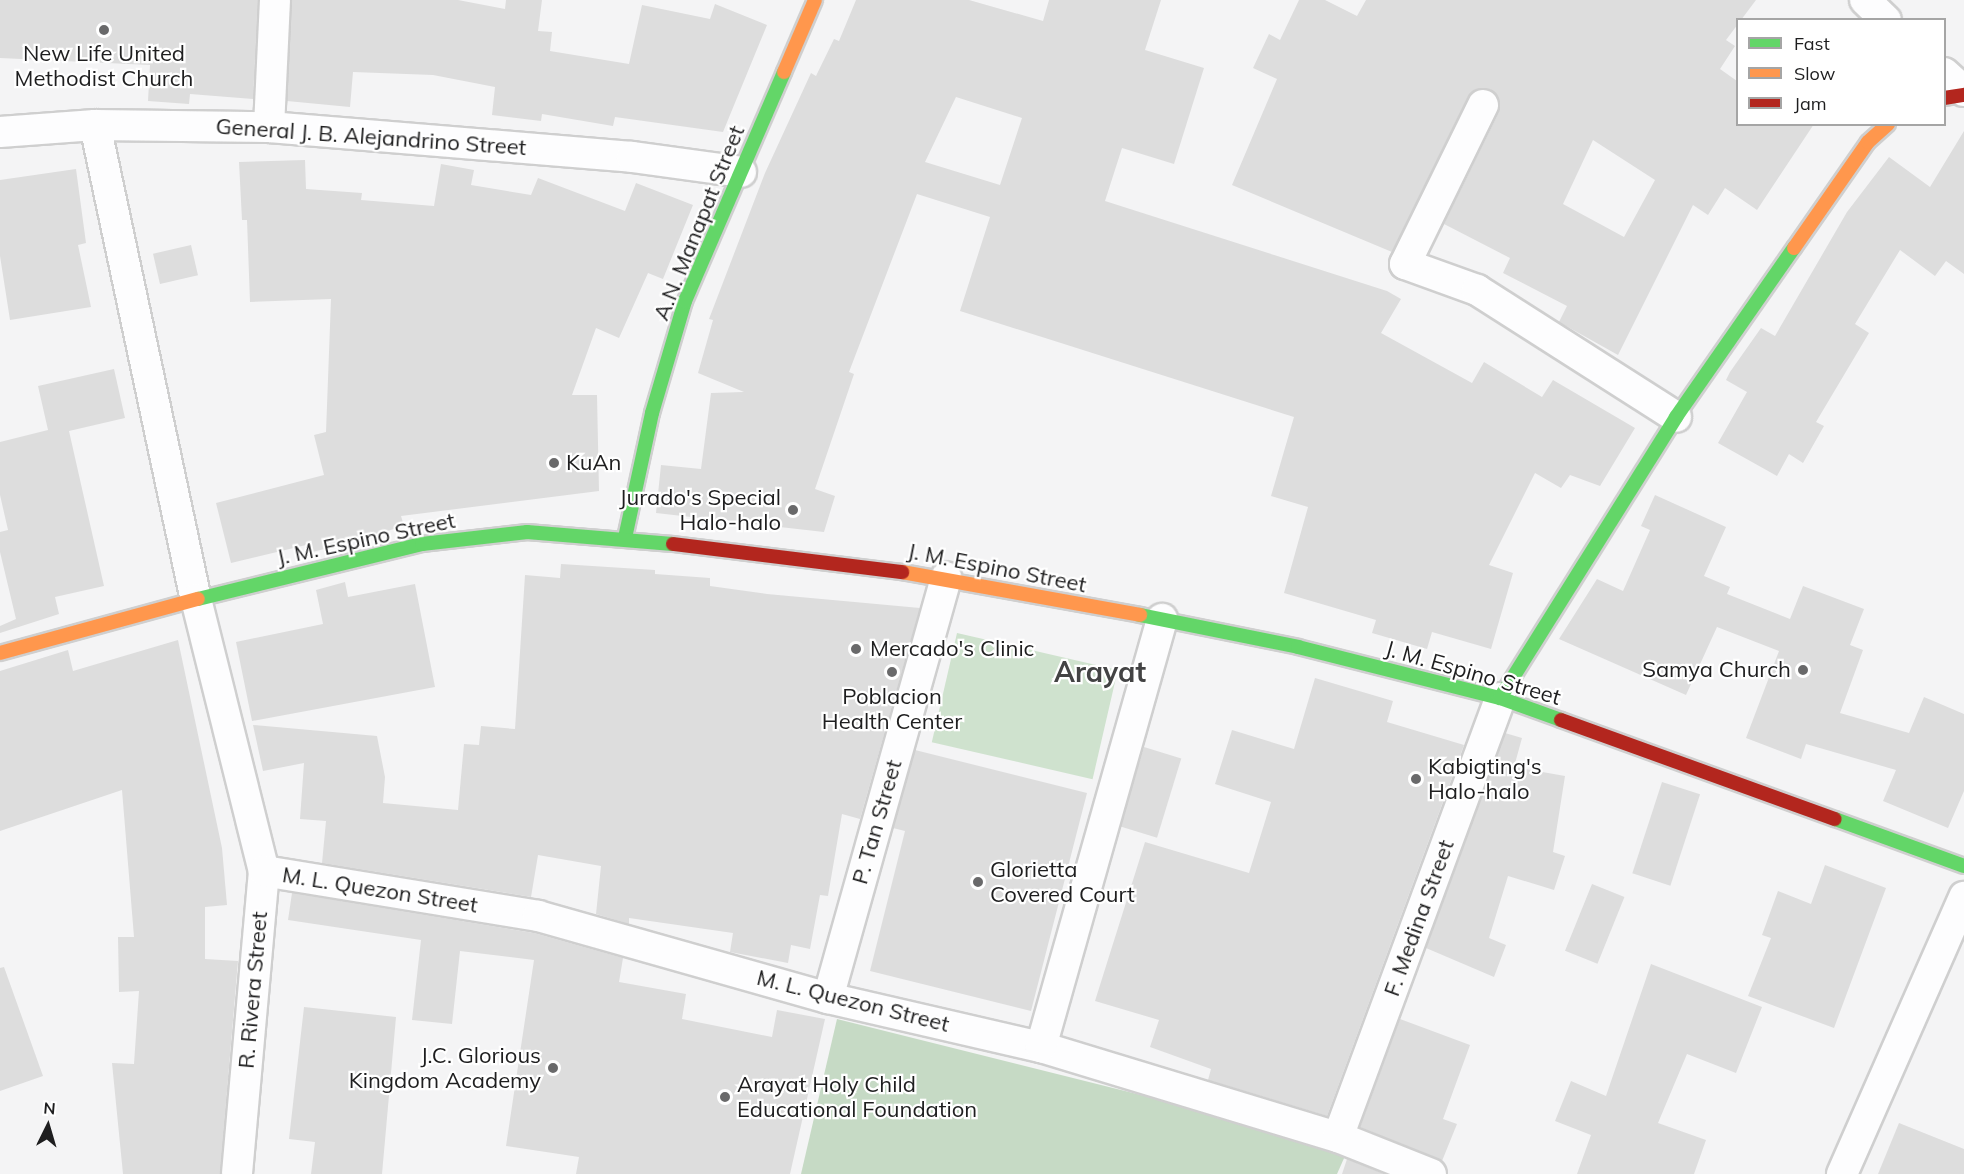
<!DOCTYPE html>
<html>
<head>
<meta charset="utf-8">
<style>
	body { margin:0 }
	#map { position:relative; width:1964px; height:1174px; overflow:hidden; background:#f4f4f5; font-family:Mulish,sans-serif }
	div>[style] { position:absolute }
	.green>* { inset:0; background:#cfe2ce; transform-origin:0 0 }
	.forest>* { inset:0; background:#c6dac5 }
	.building>* { inset:0; background:#ddd; transform-origin:0 0 }
	.roads { filter:drop-shadow(2px 0 #cfcfcf) drop-shadow(-2px 0 #cfcfcf) drop-shadow(0 2px #cfcfcf) drop-shadow(0 -2px #cfcfcf) }
	.street>* { height:30px; margin:-15px; padding:0 15px; transform-origin:15px; border-radius:15px; background:#fdfdfe }
	.fast>* { height:14px; margin:-7px; padding:0 7px; transform-origin:7px; border-radius:7px; background:#63d668 }
	.slow>* { height:14px; margin:-7px; padding:0 7px; transform-origin:7px; border-radius:7px; background:#ff974d }
	.jam>* { height:14px; margin:-7px; padding:0 7px; transform-origin:7px; border-radius:7px; background:#b3261e }
	.dots>* { width:16px; height:16px; translate:-50% -50%; box-sizing:border-box; border:3px solid #fff; border-radius:50% }
	span { translate:-50% -50%; white-space:nowrap; text-align:center; line-height:1.15; -webkit-text-stroke:4.5px #fff; paint-order:stroke }
	.poi-label { font-size:22px; color:#1e1e1f }
	.left { translate:0 -50%; text-align:left }
	.right { translate:-100% -50%; text-align:right }
	.street-label { font-size:22px; color:#1e1e1f }
	.district-label { font-size:28px; color:#434344; font-weight:700 }
	.legend { position:absolute; left:1736px; top:18px; width:210px; height:108px; box-sizing:border-box; background:#fff; border:2px solid #a5a5a5; margin:0; padding:8px 10px; list-style:none; font-size:18px; color:#1e1e1f }
	.legend li { display:flex; align-items:center; gap:12px; height:30px }
	.legend b { width:30px; border:2px solid #a5a5a5 }
	.north { position:absolute; left:18px; top:1096px; width:60px; height:60px; -webkit-text-stroke:4px #fff; paint-order:stroke; rotate:5deg; font-size:16px; font-weight:700; line-height:24px; text-align:center; color:#1e1e1f }
	.north::after { content:''; display:block; margin:auto; width:21px; height:27px; background:#1e1e1f; clip-path:polygon(50% 0,100% 100%,50% 72%,0 100%) }
</style>
</head>
<body>
<div id="map">
	<div class="green">
		<div style="left:957px;top:633px;width:165px;height:112px;rotate:13deg"></div>
	</div>
	<div class="forest">
		<div style="clip-path:polygon(837px 1019px,1349px 1147px,1337px 1174px,801px 1174px)"></div>
	</div>
	<div class="building">
		<div style="clip-path:polygon(0 0,258px 0,253px 99px,190px 94px,189px 104px,148px 101px,150px 65px,0 58px)"></div>
		<div style="clip-path:polygon(292px 0,458px 0,505px 9px,506px 0,542px 0,538px 31px,552px 32px,550px 51px,629px 64px,642px 5px,710px 19px,715px 4px,767px 25px,723px 132px,615px 117px,613px 126px,542px 114px,541px 121px,492px 115px,495px 87px,433px 75px,353px 72px,350px 107px,287px 101px)"></div>
		<div style="clip-path:polygon(evenodd,856px 0,969px 0,1043px 21px,1049px 0,1161px 0,1145px 50px,1204px 68px,1174px 164px,1122px 148px,1105px 201px,1387px 291px,1401px 299px,1381px 333px,1472px 383px,1484px 362px,1542px 397px,1553px 380px,1635px 428px,1600px 486px,1570px 475px,1561px 488px,1535px 473px,1489px 565px,1513px 573px,1491px 649px,1432px 632px,1427px 649px,1372px 633px,1376px 620px,1284px 593px,1308px 507px,1271px 496px,1294px 417px,960px 311px,990px 217px,917px 194px,849px 372px,854px 374px,815px 489px,835px 496px,824px 532px,656px 513px,661px 465px,701px 469px,711px 393px,744px 392px,698px 373px,713px 320px,709px 319px,765px 173px,811px 73px,816px 76px,834px 39px,839px 41px,856px 0,956px 97px,1022px 118px,1000px 185px,925px 162px,956px 97px)"></div>
		<div style="clip-path:polygon(evenodd,1299px 0,1325px 0,1357px 16px,1366px 0,1756px 0,1726px 40px,1735px 46px,1720px 69px,1737px 81px,1737px 124px,1814px 124px,1757px 210px,1725px 188px,1708px 215px,1693px 205px,1618px 355px,1559px 322px,1567px 306px,1503px 273px,1510px 258px,1444px 224px,1499px 112px,1498px 96px,1490px 89px,1474px 90px,1468px 97px,1392px 252px,1232px 185px,1277px 79px,1253px 68px,1269px 34px,1280px 40px,1299px 0,1593px 140px,1655px 180px,1624px 237px,1563px 204px,1593px 140px)"></div>
		<div style="clip-path:polygon(1964px 131px,1964px 274px,1946px 261px,1935px 276px,1900px 250px,1855px 324px,1869px 333px,1816px 422px,1824px 426px,1803px 463px,1789px 454px,1777px 476px,1718px 443px,1747px 392px,1726px 380px,1730px 372px,1761px 328px,1775px 336px,1847px 212px,1889px 157px,1930px 187px)"></div>
		<div style="clip-path:polygon(305px 160px,306px 189px,362px 193px,361px 200px,434px 206px,441px 164px,474px 170px,471px 185px,531px 195px,538px 178px,625px 211px,636px 183px,693px 205px,663px 279px,648px 273px,619px 338px,596px 328px,572px 395px,597px 395px,599px 491px,401px 516px,404px 526px,337px 546px,308px 553px,306px 545px,231px 563px,216px 503px,324px 475px,314px 435px,326px 432px,331px 299px,250px 302px,247px 220px,242px 220px,239px 162px)"></div>
		<div style="clip-path:polygon(76px 169px,86px 243px,78px 245px,91px 307px,10px 320px,0 256px,0 180px)"></div>
		<div style="left:191px;top:245px;width:31px;height:39px;rotate:77deg"></div>
		<div style="clip-path:polygon(114px 369px,125px 418px,69px 431px,104px 586px,55px 597px,59px 614px,0 633px,0 626px,16px 619px,0 552px,0 532px,8px 530px,0 495px,0 442px,48px 430px,38px 386px)"></div>
		<div style="clip-path:polygon(1655px 495px,1726px 527px,1704px 576px,1730px 587px,1727px 594px,1790px 619px,1803px 586px,1864px 609px,1850px 645px,1863px 650px,1840px 713px,1909px 733px,1924px 697px,1964px 714px,1964px 791px,1948px 828px,1883px 801px,1896px 770px,1806px 744px,1801px 759px,1746px 738px,1779px 651px,1717px 627px,1686px 695px,1559px 639px,1597px 579px,1623px 591px,1650px 530px,1641px 526px)"></div>
		<div style="clip-path:polygon(561px 564px,655px 570px,655px 574px,710px 578px,710px 586px,767px 594px,920px 608px,860px 819px,842px 814px,828px 896px,820px 895px,810px 949px,791px 945px,788px 963px,730px 952px,733px 933px,629px 918px,629px 924px,596px 914px,601px 866px,538px 855px,531px 897px,322px 863px,326px 821px,300px 819px,304px 763px,263px 771px,253px 725px,377px 736px,385px 777px,383px 803px,458px 810px,464px 744px,479px 745px,481px 726px,515px 729px,525px 575px,560px 578px)"></div>
		<div style="clip-path:polygon(345px 582px,348px 597px,415px 584px,435px 687px,252px 721px,236px 642px,323px 624px,316px 590px)"></div>
		<div style="clip-path:polygon(178px 640px,222px 848px,227px 905px,205px 907px,205px 959px,238px 961px,220px 1174px,123px 1174px,112px 1063px,134px 1064px,139px 991px,119px 992px,118px 937px,134px 937px,122px 790px,0 831px,0 671px,68px 650px,73px 671px)"></div>
		<div style="clip-path:polygon(1315px 678px,1393px 701px,1387px 722px,1464px 745px,1327px 1116px,1208px 1080px,1211px 1069px,1150px 1047px,1159px 1020px,1095px 1001px,1145px 842px,1249px 873px,1271px 802px,1215px 784px,1232px 730px,1294px 749px)"></div>
		<div style="clip-path:polygon(1505px 733px,1522px 738px,1514px 767px,1565px 776px,1553px 852px,1565px 856px,1554px 890px,1508px 876px,1489px 938px,1506px 945px,1494px 977px,1426px 948px)"></div>
		<div style="left:1144px;top:747px;width:39px;height:83px;rotate:17deg"></div>
		<div style="clip-path:polygon(915px 750px,1087px 793px,1031px 1011px,870px 971px,905px 831px,893px 828px)"></div>
		<div style="left:1662px;top:782px;width:40px;height:96px;rotate:18deg"></div>
		<div style="clip-path:polygon(1825px 865px,1886px 888px,1834px 1028px,1748px 996px,1771px 938px,1762px 935px,1778px 891px,1811px 904px)"></div>
		<div style="left:1592px;top:884px;width:35px;height:72px;rotate:22deg"></div>
		<div style="clip-path:polygon(292px 893px,534px 933px,623px 958px,619px 982px,686px 994px,682px 1019px,772px 1037px,777px 1010px,825px 1019px,790px 1174px,576px 1174px,579px 1157px,506px 1146px,534px 960px,460px 951px,452px 1024px,412px 1020px,421px 940px,288px 920px)"></div>
		<div style="clip-path:polygon(1651px 964px,1762px 1007px,1736px 1073px,1687px 1054px,1658px 1123px,1706px 1140px,1694px 1174px,1577px 1174px,1591px 1135px,1555px 1121px,1571px 1081px,1606px 1096px)"></div>
		<div style="clip-path:polygon(4px 967px,43px 1076px,0 1091px,0 968px)"></div>
		<div style="clip-path:polygon(304px 1007px,396px 1017px,382px 1174px,311px 1174px,315px 1142px,289px 1139px)"></div>
		<div style="clip-path:polygon(1400px 1019px,1470px 1045px,1443px 1119px,1457px 1124px,1442px 1161px,1360px 1127px)"></div>
		<div style="clip-path:polygon(1899px 1123px,1964px 1149px,1964px 1174px,1878px 1174px)"></div>
		<div style="clip-path:polygon(1347px 1159px,1384px 1174px,1342px 1174px)"></div>
	</div>
	<div class="roads">
		<div class="street">
			<div style="left:1865px;top:0;width:29px;rotate:44deg"></div>
			<div style="left:1944px;top:73px;width:27px;rotate:42deg"></div>
			<div style="left:1483px;top:105px;width:177px;rotate:116.1deg"></div>
			<div style="left:1405px;top:264px;width:77px;rotate:19.9deg"></div>
			<div style="left:1477px;top:290px;width:236px;rotate:32.5deg"></div>
			<div style="left:95px;top:125px;width:485px;rotate:78deg"></div>
			<div style="left:196px;top:599px;width:280px;rotate:76deg"></div>
			<div style="left:264px;top:871px;width:304px;rotate:95.1deg"></div>
			<div style="left:269px;top:127px;width:127px;rotate:-87.3deg"></div>
			<div style="left:0;top:132px;width:95px;rotate:-4.2deg"></div>
			<div style="left:95px;top:125px;width:174px;rotate:0.7deg"></div>
			<div style="left:269px;top:127px;width:364px;rotate:4.7deg"></div>
			<div style="left:632px;top:157px;width:110px;rotate:7.8deg"></div>
			<div style="left:264px;top:871px;width:278px;rotate:9.3deg"></div>
			<div style="left:538px;top:916px;width:301px;rotate:15.8deg"></div>
			<div style="left:828px;top:998px;width:219px;rotate:13deg"></div>
			<div style="left:1041px;top:1047px;width:310px;rotate:16.9deg"></div>
			<div style="left:1338px;top:1137px;width:100px;rotate:21.7deg"></div>
			<div style="left:828px;top:998px;width:437px;rotate:-74.3deg"></div>
			<div style="left:1041px;top:1047px;width:445px;rotate:-74.2deg"></div>
			<div style="left:1338px;top:1137px;width:468px;rotate:-69.7deg"></div>
			<div style="left:1842px;top:1174px;width:303px;rotate:-66.2deg"></div>
		</div>
		<div class="fast">
			<div style="left:625px;top:538px;width:128px;rotate:-77.8deg"></div>
			<div style="left:652px;top:413px;width:117px;rotate:-73.6deg"></div>
			<div style="left:685px;top:301px;width:249px;rotate:-66.6deg"></div>
			<div style="left:198px;top:599px;width:231px;rotate:-13.8deg"></div>
			<div style="left:422px;top:544px;width:106px;rotate:-6.5deg"></div>
			<div style="left:527px;top:532px;width:146px;rotate:4.7deg"></div>
			<div style="left:1140px;top:615px;width:161px;rotate:11.4deg"></div>
			<div style="left:1298px;top:647px;width:208px;rotate:14.2deg"></div>
			<div style="left:1500px;top:698px;width:65px;rotate:19.8deg"></div>
			<div style="left:1500px;top:698px;width:332px;rotate:-57.9deg"></div>
			<div style="left:1676px;top:417px;width:206px;rotate:-55.1deg"></div>
			<div style="left:1835px;top:819px;width:137px;rotate:20deg"></div>
		</div>
		<div class="slow">
			<div style="left:784px;top:72px;width:78px;rotate:-66.7deg"></div>
			<div style="left:1794px;top:248px;width:129px;rotate:-55.1deg"></div>
			<div style="left:1868px;top:142px;width:27px;rotate:-42deg"></div>
			<div style="left:902px;top:572px;width:242px;rotate:10.2deg"></div>
			<div style="left:0;top:653px;width:205px;rotate:-15.3deg"></div>
		</div>
		<div class="jam">
			<div style="left:1944px;top:98px;width:20px;rotate:-9deg"></div>
			<div style="left:673px;top:544px;width:231px;rotate:7deg"></div>
			<div style="left:1561px;top:720px;width:291px;rotate:19.9deg"></div>
		</div>
	</div>
	<div class="dots">
		<div style="left:104px;top:30px;background:#69696a"></div>
		<div style="left:554px;top:463px;background:#69696a"></div>
		<div style="left:793px;top:510px;background:#69696a"></div>
		<div style="left:856px;top:649px;background:#69696a"></div>
		<div style="left:1803px;top:670px;background:#69696a"></div>
		<div style="left:892px;top:672px;background:#69696a"></div>
		<div style="left:1416px;top:779px;background:#69696a"></div>
		<div style="left:978px;top:882px;background:#69696a"></div>
		<div style="left:553px;top:1068px;background:#69696a"></div>
		<div style="left:725px;top:1097px;background:#69696a"></div>
	</div>
	<div class="poi-label">
		<span style="left:104px;top:66px">New Life United<br>Methodist Church</span>
		<span class="left" style="left:566px;top:463px">KuAn</span>
		<span class="right" style="left:781px;top:510px">Jurado's Special<br>Halo-halo</span>
		<span class="left" style="left:870px;top:649px">Mercado's Clinic</span>
		<span class="right" style="left:1791px;top:670px">Samya Church</span>
		<span style="left:892px;top:709px">Poblacion<br>Health Center</span>
		<span class="left" style="left:1428px;top:779px">Kabigting's<br>Halo-halo</span>
		<span class="left" style="left:990px;top:882px">Glorietta<br>Covered Court</span>
		<span class="right" style="left:541px;top:1068px">J.C. Glorious<br>Kingdom Academy</span>
		<span class="left" style="left:737px;top:1097px">Arayat Holy Child<br>Educational Foundation</span>
	</div>
	<div class="street-label">
		<span style="left:371px;top:137px;rotate:4deg">General J. B. Alejandrino Street</span>
		<span style="left:699px;top:223px;rotate:-68deg">A.N. Manapat Street</span>
		<span style="left:366px;top:539px;rotate:-12deg">J. M. Espino Street</span>
		<span style="left:997px;top:568px;rotate:11deg">J. M. Espino Street</span>
		<span style="left:1473px;top:673px;rotate:16deg">J. M. Espino Street</span>
		<span style="left:877px;top:822px;rotate:-74deg">P. Tan Street</span>
		<span style="left:380px;top:890px;rotate:9deg">M. L. Quezon Street</span>
		<span style="left:1419px;top:918px;rotate:-70deg">F. Medina Street</span>
		<span style="left:253px;top:990px;rotate:-85deg">R. Rivera Street</span>
		<span style="left:853px;top:1001px;rotate:14deg">M. L. Quezon Street</span>
	</div>
	<div class="district-label">
		<span style="left:1100px;top:672px">Arayat</span>
	</div>
	<ul class="legend">
	<li><b style="height:8px;background:#63d668"></b>Fast</li>
	<li><b style="height:8px;background:#ff974d"></b>Slow</li>
	<li><b style="height:8px;background:#b3261e"></b>Jam</li>
	</ul>
	<div class="north">N</div>
</div>
</body>
</html>
